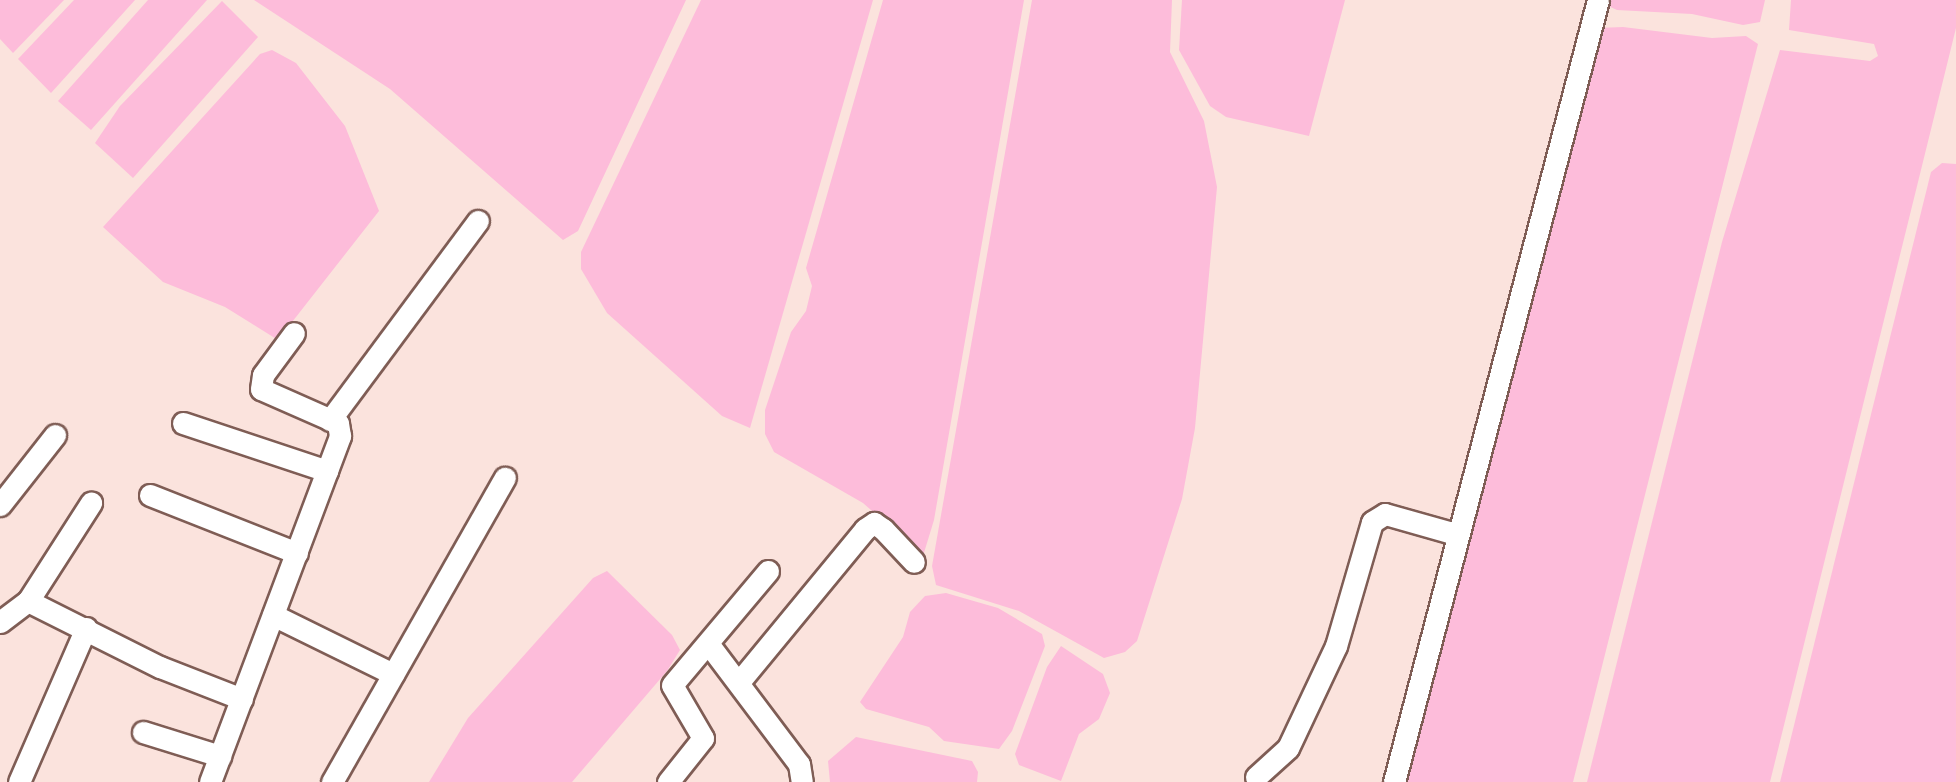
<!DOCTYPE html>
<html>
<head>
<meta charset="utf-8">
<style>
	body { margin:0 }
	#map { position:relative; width:1956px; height:782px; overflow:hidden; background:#fbe3dd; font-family:Ubuntu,sans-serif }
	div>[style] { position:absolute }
	.water>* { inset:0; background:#fdbcda }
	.roads { filter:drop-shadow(2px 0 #7f5d55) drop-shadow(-2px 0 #7f5d55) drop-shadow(0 2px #7f5d55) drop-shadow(0 -2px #7f5d55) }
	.minor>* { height:21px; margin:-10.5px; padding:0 10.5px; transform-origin:10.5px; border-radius:10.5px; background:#fff }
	span { translate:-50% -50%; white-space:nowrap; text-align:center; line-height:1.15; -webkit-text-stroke:7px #fff; paint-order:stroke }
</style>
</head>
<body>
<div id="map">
	<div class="water">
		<div style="clip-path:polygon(0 0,64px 0,13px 53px,0 39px)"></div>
		<div style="clip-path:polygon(74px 0,135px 0,51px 93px,18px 59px)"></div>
		<div style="clip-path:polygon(148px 0,207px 0,91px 130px,58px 101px)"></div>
		<div style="clip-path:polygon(254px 0,686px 0,578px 231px,563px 240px,390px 89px)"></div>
		<div style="clip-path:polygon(701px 0,873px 0,750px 428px,722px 416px,607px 313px,581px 269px,581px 252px)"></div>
		<div style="clip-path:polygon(883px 0,1024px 0,934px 520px,923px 556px,863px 503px,774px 452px,765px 434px,765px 410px,791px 332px,806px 311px,812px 286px,806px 268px)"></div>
		<div style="clip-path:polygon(1032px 0,1172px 0,1170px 52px,1204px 121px,1217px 187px,1195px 428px,1182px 499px,1137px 641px,1125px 652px,1104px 658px,1019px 611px,936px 585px,932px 566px)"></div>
		<div style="clip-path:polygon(1182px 0,1345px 0,1309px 136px,1226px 117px,1210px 106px,1179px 50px)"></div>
		<div style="clip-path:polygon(1595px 0,1765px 0,1760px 22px,1743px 25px,1692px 14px,1617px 10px)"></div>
		<div style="clip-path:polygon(1791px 0,1956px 0,1956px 28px,1770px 782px,1587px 782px,1722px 242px,1780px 50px,1870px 61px,1878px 56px,1874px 44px,1789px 30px)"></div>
		<div style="clip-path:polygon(222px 1px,258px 37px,133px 178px,95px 143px,120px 106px)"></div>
		<div style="clip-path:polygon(1623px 27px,1712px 38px,1746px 36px,1758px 44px,1573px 782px,1407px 782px,1598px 28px)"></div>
		<div style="clip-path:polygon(272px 50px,296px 63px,345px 126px,379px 211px,278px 340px,225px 307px,163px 282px,103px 227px,260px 54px)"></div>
		<div style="clip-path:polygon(1942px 163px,1956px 164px,1956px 782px,1780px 782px,1931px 172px)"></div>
		<div style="clip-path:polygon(607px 571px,672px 635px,680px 650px,667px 671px,572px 782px,429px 782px,468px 718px,593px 578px)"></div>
		<div style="clip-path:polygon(946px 593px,998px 608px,1042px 634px,1045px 646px,1012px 731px,999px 749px,944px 741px,929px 727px,866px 709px,860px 702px,903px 637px,910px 612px,925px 596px)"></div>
		<div style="clip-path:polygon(1061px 646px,1103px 674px,1110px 693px,1099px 719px,1079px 734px,1061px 781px,1019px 765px,1015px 754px,1047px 667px)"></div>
		<div style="clip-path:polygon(856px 737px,972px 761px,978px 772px,977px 782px,830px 782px,828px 761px)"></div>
	</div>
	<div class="roads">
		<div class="minor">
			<div style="left:330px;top:420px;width:248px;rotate:-53.4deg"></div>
			<div style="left:183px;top:423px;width:152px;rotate:18.4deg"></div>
			<div style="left:150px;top:495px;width:158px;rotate:21.5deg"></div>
			<div style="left:0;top:505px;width:89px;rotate:-51.8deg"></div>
			<div style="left:28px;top:601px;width:148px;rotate:26.6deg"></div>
			<div style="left:160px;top:667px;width:88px;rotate:21.3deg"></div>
			<div style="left:273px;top:615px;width:134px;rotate:26.2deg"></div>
			<div style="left:0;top:622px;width:35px;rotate:-37deg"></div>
			<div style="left:28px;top:601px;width:117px;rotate:-57.3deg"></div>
			<div style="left:710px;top:646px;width:148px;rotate:53deg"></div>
			<div style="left:799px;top:764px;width:18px;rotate:81deg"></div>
			<div style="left:739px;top:682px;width:198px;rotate:-50.5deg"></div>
			<div style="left:865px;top:529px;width:11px;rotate:-34deg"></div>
			<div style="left:874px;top:523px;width:11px;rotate:34deg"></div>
			<div style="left:883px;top:529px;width:45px;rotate:46.8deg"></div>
			<div style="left:143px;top:732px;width:81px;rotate:17.3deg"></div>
			<div style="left:1256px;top:777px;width:43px;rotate:-42.2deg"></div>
			<div style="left:1288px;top:748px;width:113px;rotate:-64.8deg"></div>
			<div style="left:1336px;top:646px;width:129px;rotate:-73.8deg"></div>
			<div style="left:1372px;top:522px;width:15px;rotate:-32deg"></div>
			<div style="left:1385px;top:514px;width:74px;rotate:15.7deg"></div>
			<div style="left:19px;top:782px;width:168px;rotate:-66.5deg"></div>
			<div style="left:210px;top:782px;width:370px;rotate:-69.4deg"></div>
			<div style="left:340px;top:436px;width:13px;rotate:-99deg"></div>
			<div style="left:338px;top:423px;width:84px;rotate:-156.2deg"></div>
			<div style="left:261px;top:389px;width:14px;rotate:-82deg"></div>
			<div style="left:263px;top:375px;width:52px;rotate:-53.6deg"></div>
			<div style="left:332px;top:782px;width:350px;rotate:-60.4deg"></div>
			<div style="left:668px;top:782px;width:56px;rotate:-51.5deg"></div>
			<div style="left:703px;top:738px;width:61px;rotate:-120.3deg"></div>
			<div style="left:672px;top:685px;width:149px;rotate:-49.9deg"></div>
			<div style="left:1394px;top:782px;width:808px;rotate:-75.38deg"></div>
		</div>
	</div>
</div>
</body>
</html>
